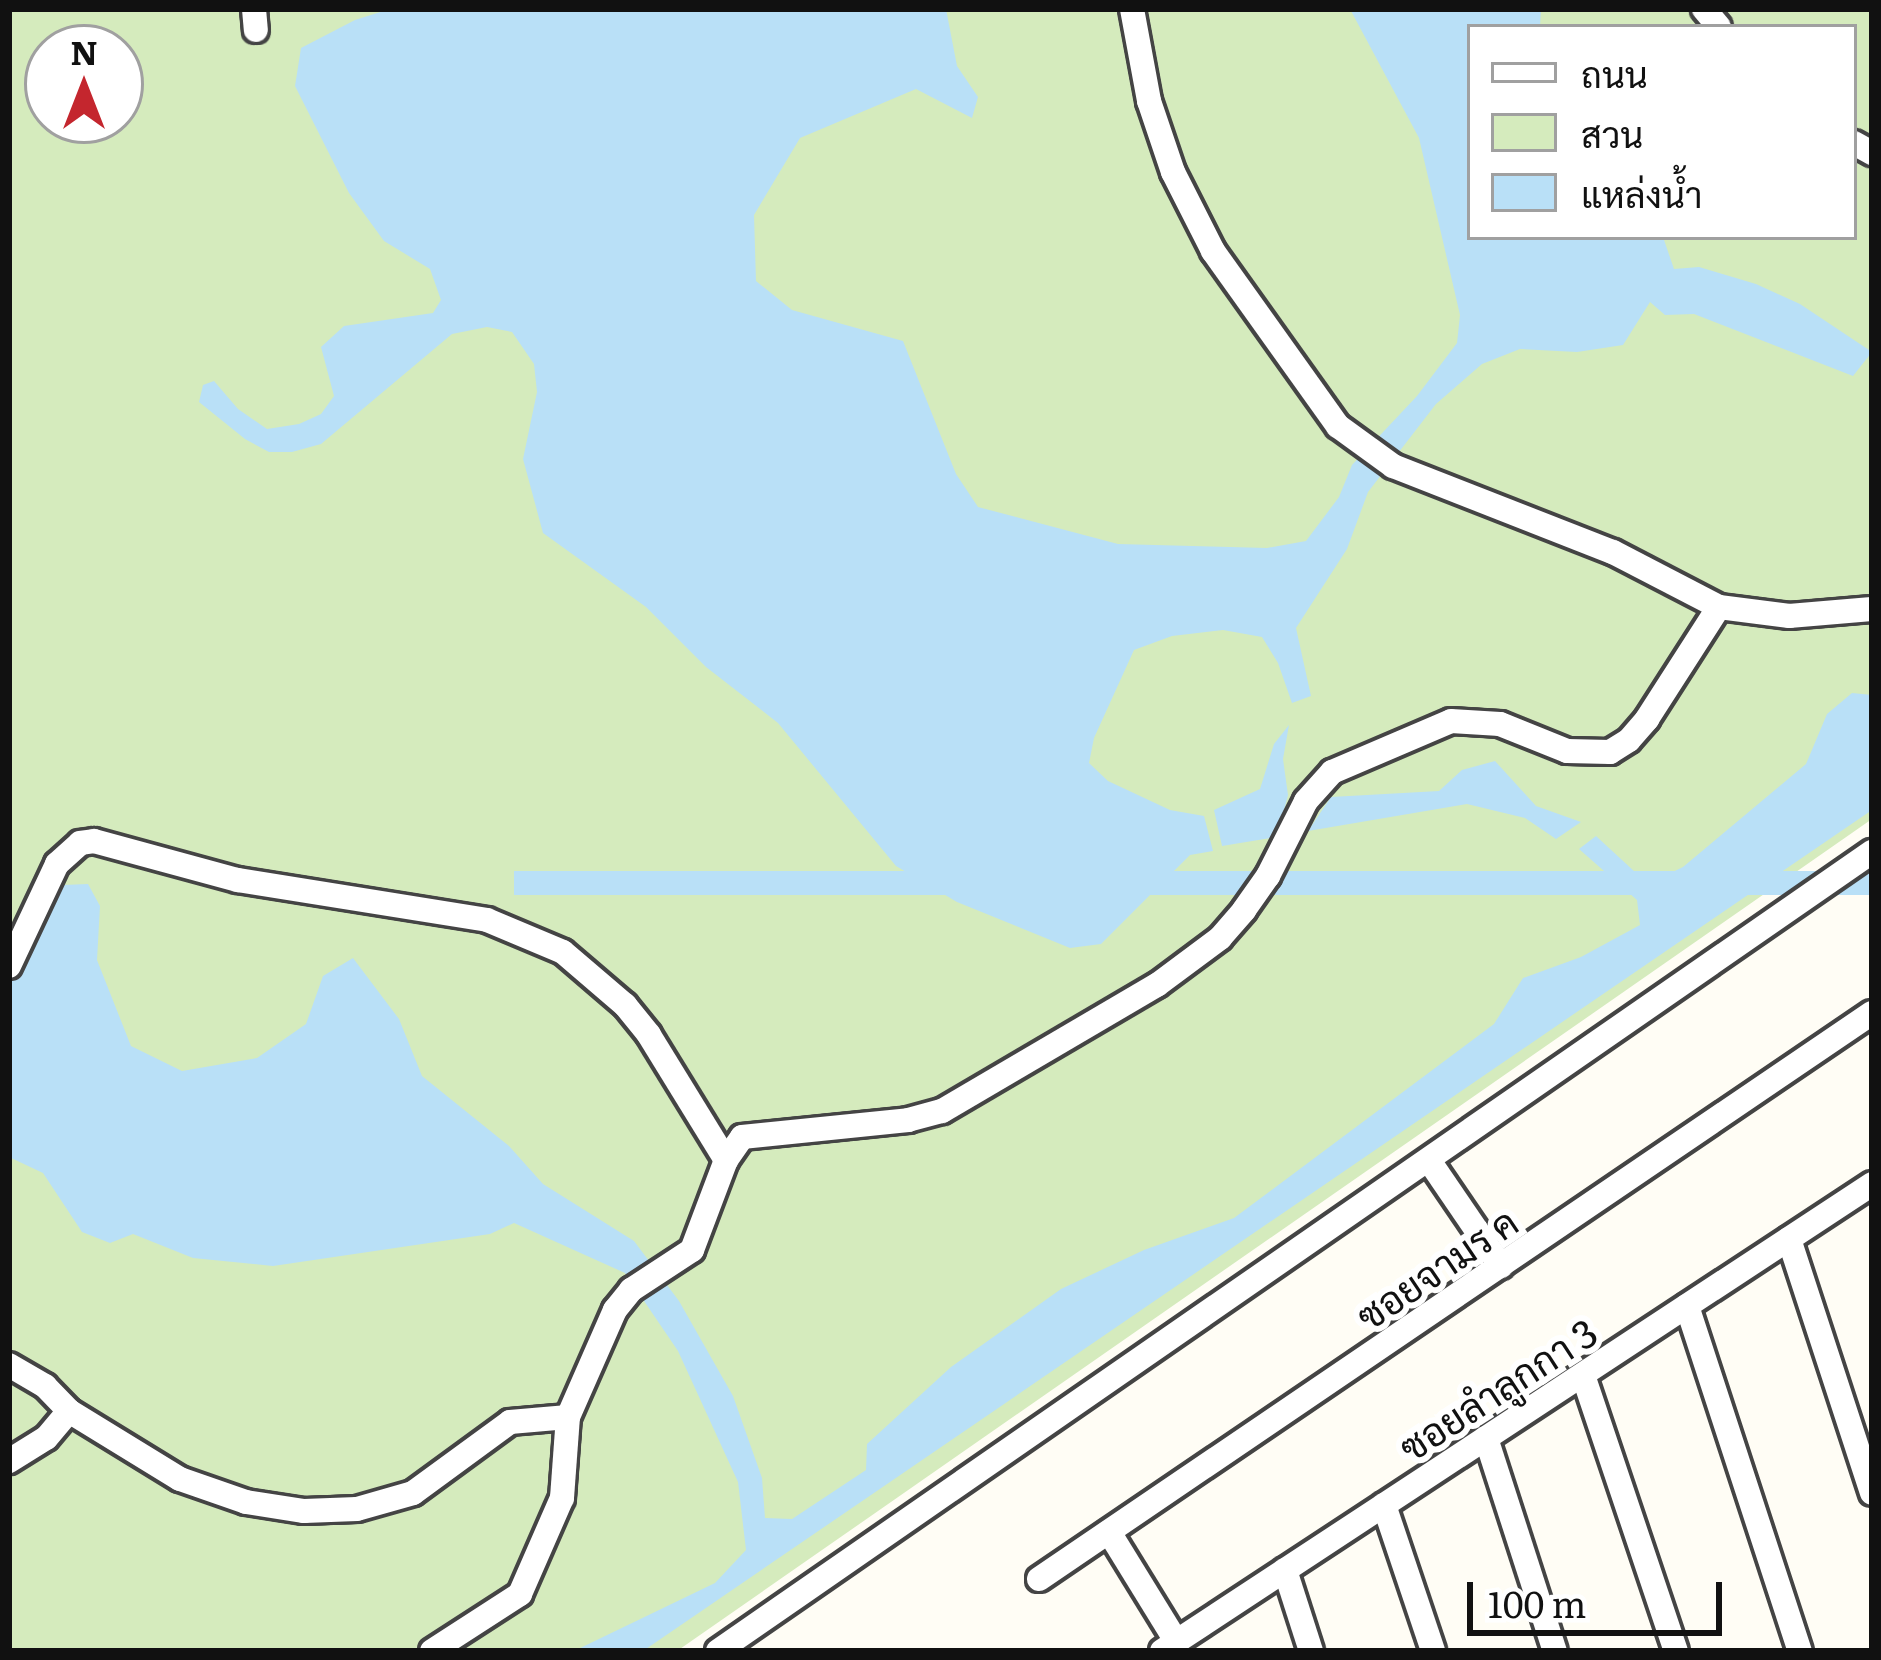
<!DOCTYPE html>
<html>
<head>
<meta charset="utf-8">
<style>
	body { margin:0 }
	#map { position:relative; width:1881px; height:1660px; overflow:hidden; background:#fffdf5; font-family:Literata,Sarabun,serif }
	div>[style] { position:absolute }
	.green>* { inset:0; background:#d5ebbd }
	.water>* { inset:0; background:#b9e0f7; transform-origin:0 0 }
	.roads { filter:drop-shadow(3px 0 #444) drop-shadow(-3px 0 #444) drop-shadow(0 3px #444) drop-shadow(0 -3px #444) }
	.minor>* { height:24px; margin:-12px; padding:0 12px; transform-origin:12px; border-radius:12px; background:#fff }
	span { translate:-50% -50%; white-space:nowrap; text-align:center; line-height:1.15; -webkit-text-stroke:12px #fff; paint-order:stroke }
	.street-label { font-size:39px; color:#111 }
	.frame { position:absolute; inset:0; border:12px solid #111; pointer-events:none }
	.legend { position:absolute; left:1467px; top:24px; width:390px; height:216px; box-sizing:border-box; background:#fff; border:3px solid #a0a0a0; margin:0; padding:15px 21px; list-style:none; font-size:36px; color:#111 }
	.legend li { display:flex; align-items:center; gap:24px; height:60px }
	.legend b { width:60px; border:3px solid #a0a0a0 }
	.north { position:absolute; left:24px; top:24px; width:120px; height:120px; box-sizing:border-box; background:#fff; border:3px solid #a0a0a0; border-radius:50%; rotate:0deg; font-size:33px; font-weight:700; line-height:48px; text-align:center; color:#111 }
	.north::after { content:''; display:block; margin:auto; width:42px; height:54px; background:#c4262e; clip-path:polygon(50% 0,100% 100%,50% 72%,0 100%) }
	.scale { position:absolute; left:1467px; top:1582px; width:255px; height:54px; box-sizing:border-box; border:6px solid #111; border-top:0; padding-left:15px; font-size:36px; line-height:42px; white-space:nowrap; color:#111; -webkit-text-stroke:9px #fff; paint-order:stroke }
</style>
</head>
<body>
<div id="map">
	<div class="green">
		<div style="clip-path:polygon(evenodd,9px 9px,1872px 9px,1872px 819px,677px 1651px,9px 1651px,9px 9px,1470px 27px,1854px 27px,1854px 237px,1470px 237px,1470px 27px,9px 9px,48px 48px,120px 48px,120px 120px,48px 120px,48px 48px)"></div>
	</div>
	<div class="water">
		<div style="clip-path:polygon(390px 9px,946px 9px,957px 66px,978px 97px,972px 118px,916px 89px,800px 138px,754px 215px,756px 281px,792px 310px,903px 341px,956px 474px,978px 507px,1118px 544px,1267px 548px,1306px 541px,1339px 497px,1352px 465px,1417px 396px,1457px 343px,1460px 315px,1419px 138px,1350px 9px,1541px 9px,1540px 27px,1470px 27px,1470px 237px,1663px 237px,1674px 269px,1699px 267px,1756px 284px,1800px 304px,1872px 352px,1853px 376px,1694px 314px,1665px 315px,1650px 302px,1623px 345px,1577px 352px,1520px 349px,1482px 364px,1436px 404px,1368px 492px,1347px 549px,1296px 628px,1311px 696px,1292px 703px,1278px 663px,1262px 637px,1223px 630px,1172px 636px,1134px 650px,1094px 738px,1089px 763px,1108px 781px,1170px 810px,1204px 816px,1213px 851px,1190px 855px,1101px 944px,1070px 948px,957px 902px,896px 866px,778px 723px,706px 667px,646px 607px,543px 533px,523px 459px,537px 392px,534px 364px,512px 332px,487px 327px,452px 334px,321px 444px,292px 452px,269px 452px,245px 439px,199px 402px,203px 385px,214px 381px,238px 409px,267px 429px,299px 424px,321px 414px,334px 396px,321px 347px,344px 326px,433px 313px,441px 300px,430px 269px,384px 241px,349px 193px,295px 86px,301px 48px,355px 20px)"></div>
		<div style="clip-path:polygon(1852px 693px,1872px 695px,1872px 810px,643px 1651px,574px 1651px,715px 1583px,746px 1550px,738px 1482px,678px 1351px,625px 1273px,514px 1223px,490px 1234px,273px 1266px,193px 1258px,133px 1234px,110px 1243px,82px 1232px,43px 1173px,9px 1157px,9px 980px,63px 885px,88px 884px,100px 906px,97px 960px,131px 1046px,182px 1071px,257px 1058px,306px 1024px,323px 976px,353px 958px,399px 1019px,422px 1076px,509px 1146px,543px 1184px,634px 1241px,679px 1301px,733px 1396px,762px 1478px,765px 1518px,792px 1519px,866px 1470px,867px 1444px,951px 1367px,1061px 1289px,1144px 1250px,1234px 1218px,1494px 1024px,1523px 978px,1581px 957px,1640px 925px,1637px 900px,1579px 849px,1596px 836px,1648px 884px,1683px 867px,1806px 764px,1827px 714px)"></div>
		<div style="clip-path:polygon(1289px 725px,1283px 759px,1288px 795px,1277px 837px,1222px 846px,1214px 810px,1260px 789px,1274px 744px)"></div>
		<div style="clip-path:polygon(1495px 761px,1536px 806px,1581px 822px,1556px 839px,1525px 818px,1467px 804px,1308px 831px,1331px 797px,1439px 791px,1462px 770px)"></div>
		<div style="left:1872px;top:871px;width:24px;height:1358px;rotate:90deg"></div>
	</div>
	<div class="roads">
		<div class="minor">
			<div style="left:254px;top:9px;width:21px;rotate:85deg"></div>
			<div style="left:1132px;top:9px;width:94px;rotate:79.5deg"></div>
			<div style="left:1149px;top:101px;width:75px;rotate:71.3deg"></div>
			<div style="left:1173px;top:172px;width:89px;rotate:63.1deg"></div>
			<div style="left:1213px;top:251px;width:215px;rotate:54.5deg"></div>
			<div style="left:1338px;top:426px;width:68px;rotate:36deg"></div>
			<div style="left:1393px;top:466px;width:236px;rotate:21.4deg"></div>
			<div style="left:1613px;top:552px;width:119px;rotate:27.4deg"></div>
			<div style="left:1704px;top:9px;width:23px;rotate:50deg"></div>
			<div style="left:1854px;top:143px;width:21px;rotate:29deg"></div>
			<div style="left:9px;top:966px;width:113px;rotate:-64.8deg"></div>
			<div style="left:57px;top:864px;width:31px;rotate:-42deg"></div>
			<div style="left:80px;top:843px;width:14px;rotate:-8deg"></div>
			<div style="left:94px;top:841px;width:149px;rotate:15.2deg"></div>
			<div style="left:238px;top:880px;width:252px;rotate:9.1deg"></div>
			<div style="left:487px;top:920px;width:82px;rotate:22.8deg"></div>
			<div style="left:563px;top:952px;width:82px;rotate:40.5deg"></div>
			<div style="left:625px;top:1005px;width:38px;rotate:51deg"></div>
			<div style="left:649px;top:1035px;width:147px;rotate:58.4deg"></div>
			<div style="left:1430px;top:1162px;width:126px;rotate:55.7deg"></div>
			<div style="left:1789px;top:1239px;width:267px;rotate:71.9deg"></div>
			<div style="left:1687px;top:1306px;width:363px;rotate:71.9deg"></div>
			<div style="left:9px;top:1365px;width:42px;rotate:30.3deg"></div>
			<div style="left:45px;top:1386px;width:35px;rotate:46deg"></div>
			<div style="left:69px;top:1411px;width:35px;rotate:130deg"></div>
			<div style="left:46px;top:1438px;width:44px;rotate:148.1deg"></div>
			<div style="left:1583px;top:1375px;width:291px;rotate:71.4deg"></div>
			<div style="left:69px;top:1411px;width:130px;rotate:31.5deg"></div>
			<div style="left:180px;top:1479px;width:70px;rotate:19.2deg"></div>
			<div style="left:246px;top:1502px;width:59px;rotate:8.8deg"></div>
			<div style="left:304px;top:1511px;width:53px;rotate:-2.2deg"></div>
			<div style="left:357px;top:1509px;width:58px;rotate:-15.9deg"></div>
			<div style="left:413px;top:1493px;width:120px;rotate:-36.2deg"></div>
			<div style="left:510px;top:1422px;width:58px;rotate:-4.9deg"></div>
			<div style="left:568px;top:1417px;width:117px;rotate:-66.3deg"></div>
			<div style="left:615px;top:1310px;width:26px;rotate:-51deg"></div>
			<div style="left:631px;top:1290px;width:73px;rotate:-33.3deg"></div>
			<div style="left:692px;top:1250px;width:96px;rotate:-69.3deg"></div>
			<div style="left:726px;top:1160px;width:28px;rotate:-55deg"></div>
			<div style="left:742px;top:1137px;width:167px;rotate:-5.8deg"></div>
			<div style="left:908px;top:1120px;width:35px;rotate:-15deg"></div>
			<div style="left:942px;top:1111px;width:249px;rotate:-30.4deg"></div>
			<div style="left:1157px;top:985px;width:79px;rotate:-36.7deg"></div>
			<div style="left:1220px;top:938px;width:37px;rotate:-49deg"></div>
			<div style="left:1244px;top:910px;width:42px;rotate:-54.8deg"></div>
			<div style="left:1268px;top:876px;width:84px;rotate:-63.1deg"></div>
			<div style="left:1306px;top:801px;width:39px;rotate:-48deg"></div>
			<div style="left:1332px;top:772px;width:129px;rotate:-23.2deg"></div>
			<div style="left:1451px;top:721px;width:49px;rotate:3.5deg"></div>
			<div style="left:1500px;top:724px;width:72px;rotate:21.9deg"></div>
			<div style="left:1567px;top:751px;width:43px;rotate:1.3deg"></div>
			<div style="left:1610px;top:752px;width:22px;rotate:-32deg"></div>
			<div style="left:1629px;top:740px;width:28px;rotate:-49deg"></div>
			<div style="left:1647px;top:719px;width:133px;rotate:-57.3deg"></div>
			<div style="left:1719px;top:607px;width:71px;rotate:7.3deg"></div>
			<div style="left:1789px;top:616px;width:83px;rotate:-4.8deg"></div>
			<div style="left:1486px;top:1438px;width:224px;rotate:72.1deg"></div>
			<div style="left:1384px;top:1505px;width:154px;rotate:71.4deg"></div>
			<div style="left:1109px;top:1532px;width:128px;rotate:58.4deg"></div>
			<div style="left:1285px;top:1570px;width:85px;rotate:72.2deg"></div>
			<div style="left:1039px;top:1579px;width:1007px;rotate:-34.2deg"></div>
			<div style="left:432px;top:1651px;width:105px;rotate:-32.9deg"></div>
			<div style="left:520px;top:1594px;width:105px;rotate:-66.4deg"></div>
			<div style="left:562px;top:1498px;width:81px;rotate:-85.8deg"></div>
			<div style="left:718px;top:1651px;width:1404px;rotate:-34.7deg"></div>
			<div style="left:1162px;top:1651px;width:850px;rotate:-33.33deg"></div>
		</div>
	</div>
	<div class="street-label">
		<span style="left:1436px;top:1267px;rotate:-34deg">ซอยจามร ค</span>
		<span style="left:1497px;top:1388px;rotate:-33deg">ซอยลำลูกกา 3</span>
	</div>
	<div class="frame"></div>
	<ul class="legend">
	<li><b style="height:15px;background:#fff"></b>ถนน</li>
	<li><b style="height:33px;background:#d5ebbd"></b>สวน</li>
	<li><b style="height:33px;background:#b9e0f7"></b>แหล่งน้ำ</li>
	</ul>
	<div class="north">N</div>
	<div class="scale">100 m</div>
</div>
</body>
</html>
